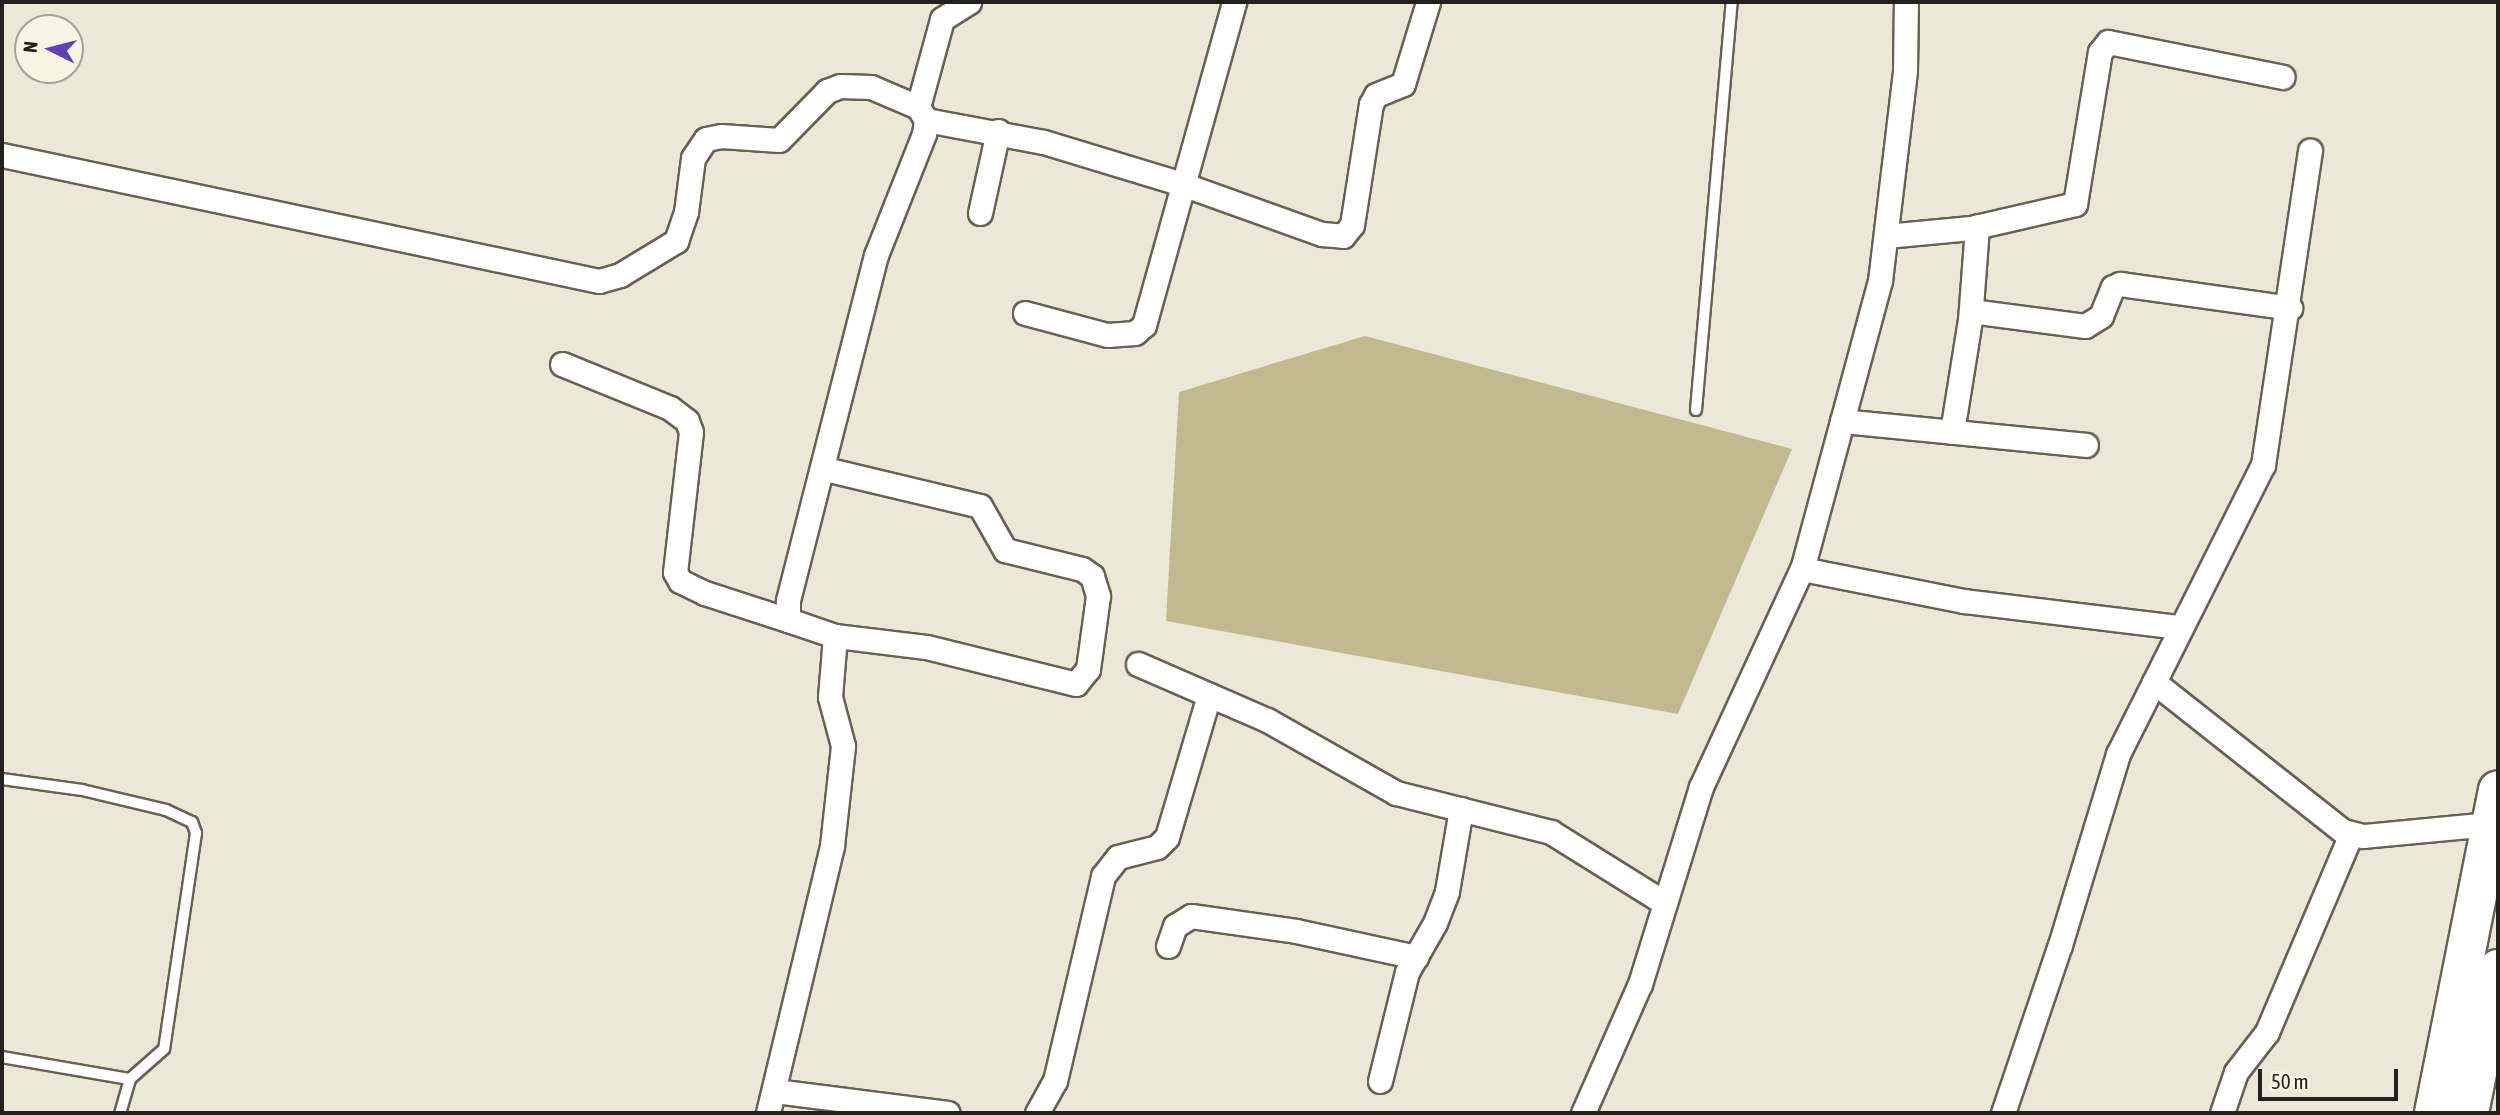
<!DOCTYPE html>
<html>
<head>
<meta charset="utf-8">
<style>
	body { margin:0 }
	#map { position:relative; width:2500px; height:1115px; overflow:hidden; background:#ece8d7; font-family:"Asap Condensed",sans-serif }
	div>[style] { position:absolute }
	.green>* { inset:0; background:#c3b991 }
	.roads { filter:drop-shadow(2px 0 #666253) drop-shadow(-2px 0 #666253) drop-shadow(0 2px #666253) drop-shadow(0 -2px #666253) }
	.lane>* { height:10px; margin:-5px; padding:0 5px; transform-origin:5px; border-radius:5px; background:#fff }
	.street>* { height:23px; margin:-11.5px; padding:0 11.5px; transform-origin:11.5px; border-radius:11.5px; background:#fff }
	.highway>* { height:38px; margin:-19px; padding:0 19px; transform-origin:19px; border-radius:19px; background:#fff }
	span { translate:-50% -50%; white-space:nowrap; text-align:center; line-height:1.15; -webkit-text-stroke:7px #f9f5e4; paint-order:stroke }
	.frame { position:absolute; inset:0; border:4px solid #22211b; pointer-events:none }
	.north { position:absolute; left:14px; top:14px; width:70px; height:70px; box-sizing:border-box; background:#f9f5e4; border:2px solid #a3a094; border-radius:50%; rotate:276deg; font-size:19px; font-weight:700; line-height:28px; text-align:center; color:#22211b }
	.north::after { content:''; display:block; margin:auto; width:24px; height:32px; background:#5f40b8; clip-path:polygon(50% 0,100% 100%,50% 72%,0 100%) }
	.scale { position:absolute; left:2258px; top:1069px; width:140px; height:32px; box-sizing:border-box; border:4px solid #22211b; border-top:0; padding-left:9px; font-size:21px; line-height:24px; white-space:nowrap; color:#22211b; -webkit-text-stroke:5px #f9f5e4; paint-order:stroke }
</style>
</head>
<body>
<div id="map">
	<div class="green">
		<div style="clip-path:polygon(1365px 336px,1792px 449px,1678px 714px,1166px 621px,1179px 392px)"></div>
	</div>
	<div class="roads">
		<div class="lane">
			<div style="left:1696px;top:410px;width:410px;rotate:-85deg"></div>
			<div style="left:2px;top:779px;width:81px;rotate:7.8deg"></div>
			<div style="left:82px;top:790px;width:86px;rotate:13.4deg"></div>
			<div style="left:166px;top:810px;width:29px;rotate:25deg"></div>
			<div style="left:192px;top:822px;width:12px;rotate:70deg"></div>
			<div style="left:196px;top:833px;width:218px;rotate:98.4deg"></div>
			<div style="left:164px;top:1049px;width:45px;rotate:138.6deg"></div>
			<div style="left:130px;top:1079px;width:35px;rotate:106deg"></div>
			<div style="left:2px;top:1057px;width:130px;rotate:9.8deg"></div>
		</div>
		<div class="street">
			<div style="left:918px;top:107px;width:91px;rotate:-74.7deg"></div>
			<div style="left:942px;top:19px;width:32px;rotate:-32deg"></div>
			<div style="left:926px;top:120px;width:120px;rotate:10.6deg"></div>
			<div style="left:1044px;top:142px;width:144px;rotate:16.9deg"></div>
			<div style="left:1182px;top:184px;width:149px;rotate:19.7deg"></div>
			<div style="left:1322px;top:234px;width:21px;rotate:5deg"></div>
			<div style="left:1343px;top:236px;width:14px;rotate:-51deg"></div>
			<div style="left:1352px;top:225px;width:122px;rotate:-81.1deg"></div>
			<div style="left:1371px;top:104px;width:10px;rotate:-61deg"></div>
			<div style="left:1376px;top:95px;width:29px;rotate:-22deg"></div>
			<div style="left:1403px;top:84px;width:86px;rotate:-73deg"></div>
			<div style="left:2px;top:155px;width:610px;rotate:11.92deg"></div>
			<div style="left:599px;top:281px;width:22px;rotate:-16deg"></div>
			<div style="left:620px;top:275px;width:66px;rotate:-31.3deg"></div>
			<div style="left:676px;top:241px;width:31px;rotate:-71deg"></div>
			<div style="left:686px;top:212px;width:54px;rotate:-82.6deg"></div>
			<div style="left:693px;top:158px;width:23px;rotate:-56deg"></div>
			<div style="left:706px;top:139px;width:15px;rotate:-11deg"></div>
			<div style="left:721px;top:136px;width:58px;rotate:3.9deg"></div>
			<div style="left:779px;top:140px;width:69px;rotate:-45.6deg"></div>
			<div style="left:827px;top:91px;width:14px;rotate:-21deg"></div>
			<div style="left:840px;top:86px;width:31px;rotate:2deg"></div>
			<div style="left:871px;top:87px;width:51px;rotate:23.1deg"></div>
			<div style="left:918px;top:107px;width:15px;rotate:58deg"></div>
			<div style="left:926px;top:120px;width:14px;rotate:98deg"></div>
			<div style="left:924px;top:134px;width:130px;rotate:111.6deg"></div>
			<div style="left:876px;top:255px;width:357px;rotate:104.3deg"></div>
			<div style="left:788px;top:601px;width:19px;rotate:90deg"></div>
			<div style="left:788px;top:620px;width:50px;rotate:18.8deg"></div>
			<div style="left:835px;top:636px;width:61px;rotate:94.7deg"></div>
			<div style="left:830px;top:697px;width:51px;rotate:75.1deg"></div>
			<div style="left:843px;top:746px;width:101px;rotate:96.3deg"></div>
			<div style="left:832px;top:846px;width:275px;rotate:103.5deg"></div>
			<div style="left:980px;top:213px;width:84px;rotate:-77.6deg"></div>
			<div style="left:1886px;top:236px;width:85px;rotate:-5.4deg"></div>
			<div style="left:1971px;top:228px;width:107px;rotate:-13deg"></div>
			<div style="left:2075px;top:204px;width:154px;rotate:-80.7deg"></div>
			<div style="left:2100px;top:52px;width:13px;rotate:-51deg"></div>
			<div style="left:2108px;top:42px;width:178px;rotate:11.3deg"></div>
			<div style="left:1971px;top:311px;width:115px;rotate:7.5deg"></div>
			<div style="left:2085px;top:326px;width:19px;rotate:-32deg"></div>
			<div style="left:2101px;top:316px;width:31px;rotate:-68deg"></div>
			<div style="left:2113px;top:287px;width:8px;rotate:-23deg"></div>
			<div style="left:2120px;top:284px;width:172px;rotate:8deg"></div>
			<div style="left:1025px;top:313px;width:85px;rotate:15deg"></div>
			<div style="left:1107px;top:335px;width:28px;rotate:-4deg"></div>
			<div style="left:1135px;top:333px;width:12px;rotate:-42deg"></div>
			<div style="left:1144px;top:325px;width:335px;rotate:-74.4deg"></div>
			<div style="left:562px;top:364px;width:117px;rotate:22.2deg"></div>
			<div style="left:670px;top:408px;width:21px;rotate:37deg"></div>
			<div style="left:687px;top:421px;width:12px;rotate:70deg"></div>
			<div style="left:691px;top:432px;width:141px;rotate:96.5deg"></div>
			<div style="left:675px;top:572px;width:10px;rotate:61deg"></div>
			<div style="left:680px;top:581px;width:28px;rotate:26deg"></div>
			<div style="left:705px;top:593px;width:87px;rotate:18deg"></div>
			<div style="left:1842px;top:421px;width:245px;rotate:5.6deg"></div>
			<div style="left:1952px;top:432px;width:113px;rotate:-80.9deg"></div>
			<div style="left:1970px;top:320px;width:94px;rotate:-85.7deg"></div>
			<div style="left:825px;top:469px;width:159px;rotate:13.4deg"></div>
			<div style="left:980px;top:506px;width:51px;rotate:60.4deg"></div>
			<div style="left:1005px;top:550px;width:79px;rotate:13.9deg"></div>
			<div style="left:1082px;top:569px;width:12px;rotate:35deg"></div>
			<div style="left:1092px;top:576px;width:21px;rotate:73deg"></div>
			<div style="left:1098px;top:596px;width:74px;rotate:97.8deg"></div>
			<div style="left:1088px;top:669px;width:19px;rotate:129deg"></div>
			<div style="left:1076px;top:684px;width:154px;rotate:-166.1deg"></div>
			<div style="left:926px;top:647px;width:92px;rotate:-173.1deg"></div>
			<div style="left:1802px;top:569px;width:165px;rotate:11.2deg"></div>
			<div style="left:1964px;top:601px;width:218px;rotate:6.9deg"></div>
			<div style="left:1138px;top:664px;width:141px;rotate:23.5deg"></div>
			<div style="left:1267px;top:720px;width:148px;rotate:29.5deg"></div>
			<div style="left:1396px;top:793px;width:160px;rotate:14.1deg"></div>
			<div style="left:1551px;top:832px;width:132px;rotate:32deg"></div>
			<div style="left:2154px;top:682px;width:241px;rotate:38.3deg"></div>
			<div style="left:2343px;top:831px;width:21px;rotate:14deg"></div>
			<div style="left:2363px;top:836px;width:129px;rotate:-5.4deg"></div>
			<div style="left:1168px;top:946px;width:21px;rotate:-71deg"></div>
			<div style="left:1175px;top:926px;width:19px;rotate:-32deg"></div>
			<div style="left:1191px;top:916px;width:106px;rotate:8.1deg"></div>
			<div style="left:1296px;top:931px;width:123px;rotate:12.2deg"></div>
			<div style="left:1380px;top:1081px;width:112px;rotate:-76.1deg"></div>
			<div style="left:1407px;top:972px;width:56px;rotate:-60.3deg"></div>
			<div style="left:1435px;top:923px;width:34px;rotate:-69deg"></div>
			<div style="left:1447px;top:891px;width:83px;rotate:-80.3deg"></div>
			<div style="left:775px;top:1091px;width:174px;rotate:7.2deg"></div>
			<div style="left:1037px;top:1113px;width:37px;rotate:-61deg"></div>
			<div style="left:1055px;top:1081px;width:211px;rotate:-76.8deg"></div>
			<div style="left:1103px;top:876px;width:24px;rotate:-52deg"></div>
			<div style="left:1118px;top:857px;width:40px;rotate:-14.4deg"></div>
			<div style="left:1157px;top:847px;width:14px;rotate:-45deg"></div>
			<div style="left:1167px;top:837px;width:148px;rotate:-73.5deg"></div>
			<div style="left:1583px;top:1113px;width:141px;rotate:-66.2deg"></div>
			<div style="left:1640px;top:984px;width:206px;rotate:-72.8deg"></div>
			<div style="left:1701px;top:787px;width:243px;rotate:-65.2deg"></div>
			<div style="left:1803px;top:566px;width:295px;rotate:-74.9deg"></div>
			<div style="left:1880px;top:281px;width:212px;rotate:-83.2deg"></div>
			<div style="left:1905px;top:70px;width:68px;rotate:-89.2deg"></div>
			<div style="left:2003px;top:1113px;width:177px;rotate:-71.3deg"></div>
			<div style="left:2060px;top:945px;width:200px;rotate:-73.1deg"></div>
			<div style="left:2118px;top:754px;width:323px;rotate:-63.4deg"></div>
			<div style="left:2263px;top:465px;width:318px;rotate:-81.5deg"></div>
			<div style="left:2222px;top:1113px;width:43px;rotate:-71.1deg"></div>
			<div style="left:2236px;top:1072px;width:51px;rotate:-52.2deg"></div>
			<div style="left:2267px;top:1032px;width:215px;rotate:-67deg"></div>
		</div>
		<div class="highway">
			<div style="left:2434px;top:1113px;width:329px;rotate:-78.8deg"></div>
			<div style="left:2469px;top:1113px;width:147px;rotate:-78.6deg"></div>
		</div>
	</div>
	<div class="frame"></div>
	<div class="north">N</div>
	<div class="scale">50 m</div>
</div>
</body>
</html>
